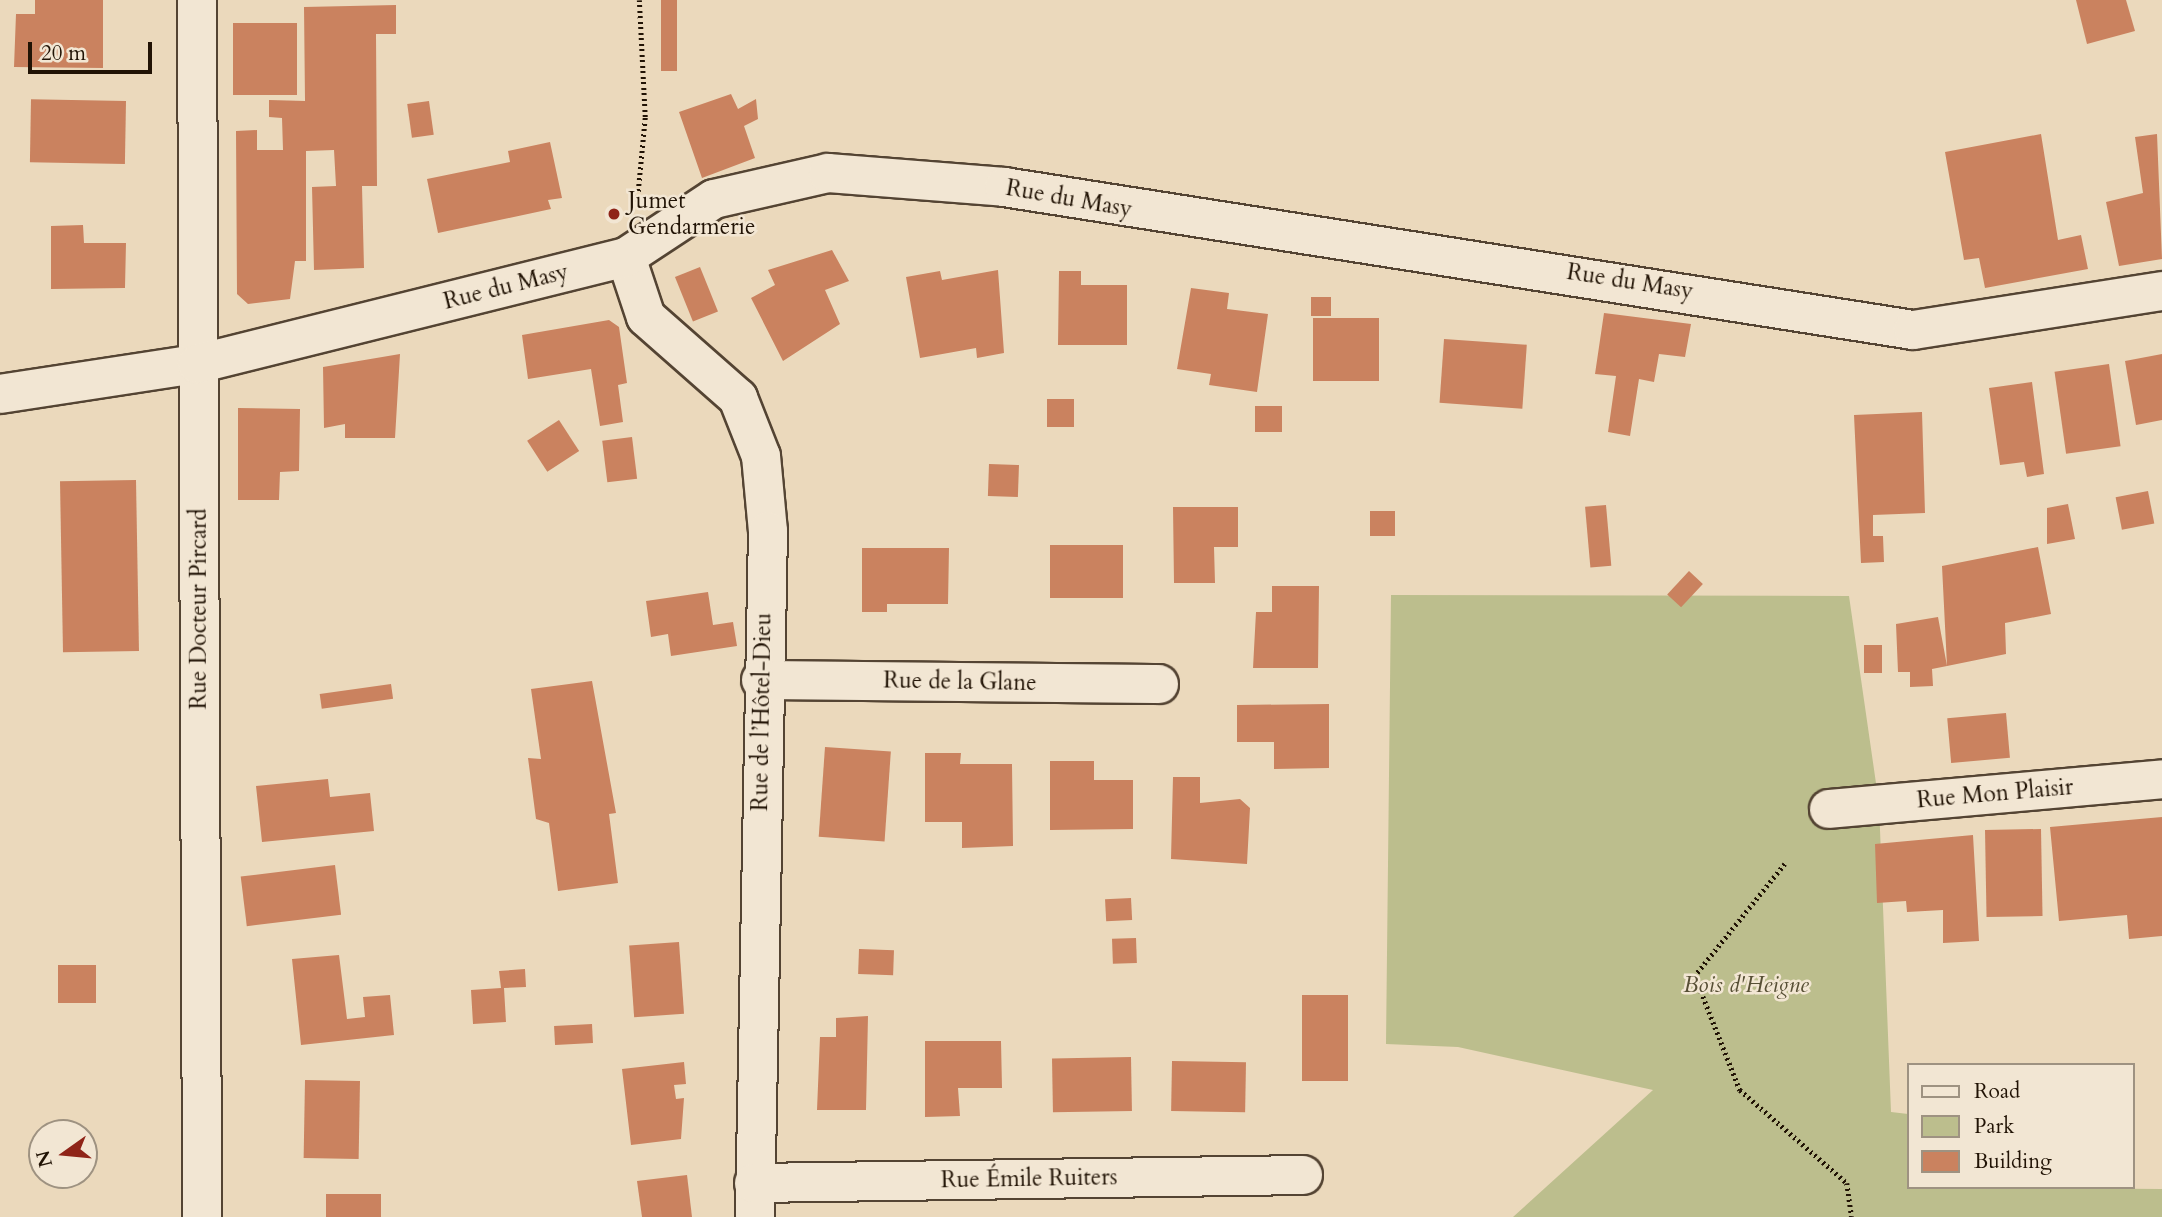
<!DOCTYPE html>
<html>
<head>
<meta charset="utf-8">
<style>
	body { margin:0 }
	#map { position:relative; width:2162px; height:1217px; overflow:hidden; background:#ebd9bc; font-family:Cardo,serif }
	div>[style] { position:absolute }
	.green>* { inset:0; background:#bcbe8d }
	.building>* { inset:0; background:#ca825f; transform-origin:0 0 }
	.path>* { height:4.5px; margin-top:-2.25px; transform-origin:0; background:repeating-linear-gradient(90deg,#211305 0 2px,transparent 0 5.5px) }
	.roads { filter:drop-shadow(2px 0 #544433) drop-shadow(-2px 0 #544433) drop-shadow(0 2px #544433) drop-shadow(0 -2px #544433) }
	.street>* { height:38px; margin:-19px; padding:0 19px; transform-origin:19px; border-radius:19px; background:#f2e6d3 }
	.dots>* { width:19px; height:19px; translate:-50% -50%; box-sizing:border-box; border:4px solid #f2e6d3; border-radius:50% }
	span { translate:-50% -50%; white-space:nowrap; text-align:center; line-height:1.15; -webkit-text-stroke:5px #f2e6d3; paint-order:stroke }
	.street-label { font-size:23px; color:#211305 }
	.poi-label { font-size:23px; color:#211305 }
	.left { translate:0 -50%; text-align:left }
	.park-label { font-size:23px; color:#574f35; font-style:italic }
	.legend { position:absolute; left:1907px; top:1063px; width:228px; height:126px; box-sizing:border-box; background:#f2e6d3; border:2px solid #9e9281; margin:0; padding:9px 12px; list-style:none; font-size:21px; color:#211305 }
	.legend li { display:flex; align-items:center; gap:14px; height:35px }
	.legend b { width:35px; border:2px solid #9e9281 }
	.north { position:absolute; left:28px; top:1119px; width:70px; height:70px; box-sizing:border-box; background:#f2e6d3; border:2px solid #9e9281; border-radius:50%; rotate:255deg; font-size:19px; font-weight:700; line-height:28px; text-align:center; color:#211305 }
	.north::after { content:''; display:block; margin:auto; width:24px; height:32px; background:#8f2418; clip-path:polygon(50% 0,100% 100%,50% 72%,0 100%) }
	.scale { position:absolute; left:28px; top:42px; width:124px; height:32px; box-sizing:border-box; border:4px solid #211305; border-top:0; padding-left:9px; font-size:21px; line-height:24px; white-space:nowrap; color:#211305; -webkit-text-stroke:5px #f2e6d3; paint-order:stroke }
</style>
</head>
<body>
<div id="map">
	<div class="green">
		<div style="clip-path:polygon(1391px 595px,1849px 596px,1879px 804px,1891px 1112px,1908px 1114px,1908px 1187px,2162px 1189px,2162px 1217px,1513px 1217px,1653px 1090px,1458px 1047px,1386px 1044px)"></div>
	</div>
	<div class="building">
		<div style="clip-path:polygon(35px 0,103px 0,103px 68px,14px 67px,16px 14px,35px 14px)"></div>
		<div style="left:661px;top:0;width:16px;height:71px"></div>
		<div style="clip-path:polygon(2076px 0,2126px 0,2135px 31px,2087px 44px)"></div>
		<div style="clip-path:polygon(396px 5px,396px 34px,376px 34px,377px 186px,362px 186px,364px 268px,314px 270px,312px 187px,336px 186px,334px 150px,306px 151px,306px 261px,295px 261px,290px 299px,248px 304px,237px 294px,236px 131px,257px 130px,257px 150px,283px 150px,282px 118px,269px 117px,269px 100px,305px 101px,304px 7px)"></div>
		<div style="left:233px;top:23px;width:64px;height:72px"></div>
		<div style="clip-path:polygon(731px 94px,738px 109px,756px 99px,758px 119px,744px 126px,755px 158px,702px 178px,679px 112px)"></div>
		<div style="left:126px;top:101px;width:63px;height:95px;rotate:91deg"></div>
		<div style="left:429px;top:101px;width:34px;height:22px;rotate:82deg"></div>
		<div style="clip-path:polygon(2041px 134px,2058px 240px,2081px 235px,2088px 269px,1985px 288px,1979px 258px,1964px 260px,1945px 152px)"></div>
		<div style="clip-path:polygon(2157px 134px,2162px 259px,2119px 266px,2106px 202px,2143px 193px,2135px 137px)"></div>
		<div style="clip-path:polygon(550px 142px,562px 198px,548px 200px,551px 209px,438px 233px,427px 179px,510px 162px,508px 151px)"></div>
		<div style="clip-path:polygon(83px 225px,84px 243px,126px 243px,125px 288px,51px 289px,51px 226px)"></div>
		<div style="clip-path:polygon(832px 250px,849px 281px,825px 290px,840px 324px,783px 361px,751px 298px,775px 285px,768px 270px)"></div>
		<div style="left:700px;top:267px;width:48px;height:27px;rotate:68deg"></div>
		<div style="clip-path:polygon(998px 270px,1004px 353px,977px 358px,976px 348px,920px 358px,906px 277px,940px 271px,942px 280px)"></div>
		<div style="clip-path:polygon(1059px 271px,1081px 271px,1081px 285px,1127px 285px,1127px 345px,1058px 345px)"></div>
		<div style="clip-path:polygon(1191px 288px,1229px 293px,1227px 309px,1268px 314px,1257px 392px,1209px 385px,1211px 374px,1177px 369px)"></div>
		<div style="left:1311px;top:297px;width:20px;height:19px"></div>
		<div style="clip-path:polygon(1604px 313px,1691px 324px,1685px 357px,1659px 354px,1654px 382px,1639px 379px,1630px 436px,1608px 432px,1616px 376px,1595px 374px)"></div>
		<div style="left:1313px;top:318px;width:66px;height:63px"></div>
		<div style="clip-path:polygon(609px 320px,619px 327px,627px 383px,618px 385px,623px 422px,600px 426px,591px 369px,528px 379px,522px 335px)"></div>
		<div style="left:1444px;top:339px;width:83px;height:64px;rotate:4deg"></div>
		<div style="clip-path:polygon(400px 354px,395px 438px,345px 438px,345px 424px,324px 428px,323px 367px)"></div>
		<div style="clip-path:polygon(2162px 354px,2162px 420px,2136px 425px,2125px 361px)"></div>
		<div style="left:2109px;top:364px;width:83px;height:55px;rotate:82deg"></div>
		<div style="clip-path:polygon(2032px 382px,2044px 474px,2027px 477px,2024px 462px,2000px 465px,1989px 388px)"></div>
		<div style="left:1047px;top:399px;width:27px;height:28px"></div>
		<div style="left:1255px;top:406px;width:27px;height:26px"></div>
		<div style="clip-path:polygon(238px 408px,300px 409px,299px 471px,280px 472px,279px 500px,238px 500px)"></div>
		<div style="clip-path:polygon(1922px 412px,1925px 513px,1873px 515px,1873px 536px,1883px 536px,1884px 562px,1861px 563px,1854px 415px)"></div>
		<div style="left:559px;top:420px;width:37px;height:38px;rotate:57deg"></div>
		<div style="left:632px;top:437px;width:42px;height:30px;rotate:83deg"></div>
		<div style="left:989px;top:464px;width:30px;height:32px;rotate:2deg"></div>
		<div style="left:136px;top:480px;width:171px;height:76px;rotate:89deg"></div>
		<div style="left:2148px;top:491px;width:33px;height:33px;rotate:79deg"></div>
		<div style="clip-path:polygon(2068px 504px,2075px 539px,2047px 544px,2047px 508px)"></div>
		<div style="left:1606px;top:505px;width:61px;height:21px;rotate:85deg"></div>
		<div style="clip-path:polygon(1173px 507px,1238px 507px,1238px 547px,1214px 547px,1215px 583px,1174px 583px)"></div>
		<div style="left:1370px;top:511px;width:25px;height:25px"></div>
		<div style="left:1123px;top:545px;width:53px;height:73px;rotate:90deg"></div>
		<div style="clip-path:polygon(2038px 547px,2051px 614px,2005px 623px,2006px 654px,1947px 666px,1932px 669px,1933px 686px,1910px 687px,1910px 672px,1898px 672px,1896px 624px,1938px 617px,1947px 666px,1942px 566px)"></div>
		<div style="clip-path:polygon(862px 548px,949px 548px,948px 604px,887px 604px,887px 612px,862px 612px)"></div>
		<div style="left:1689px;top:571px;width:19px;height:32px;rotate:43deg"></div>
		<div style="clip-path:polygon(1272px 586px,1319px 586px,1318px 668px,1253px 668px,1256px 612px,1272px 612px)"></div>
		<div style="clip-path:polygon(708px 592px,713px 625px,733px 622px,737px 646px,671px 656px,668px 634px,651px 637px,646px 601px)"></div>
		<div style="left:1882px;top:645px;width:28px;height:18px;rotate:90deg"></div>
		<div style="clip-path:polygon(592px 681px,616px 813px,609px 814px,618px 883px,558px 891px,549px 823px,536px 819px,528px 758px,541px 759px,531px 689px)"></div>
		<div style="left:391px;top:684px;width:15px;height:72px;rotate:82deg"></div>
		<div style="clip-path:polygon(1329px 704px,1329px 768px,1274px 769px,1274px 742px,1237px 742px,1237px 705px)"></div>
		<div style="left:2006px;top:713px;width:45px;height:59px;rotate:85deg"></div>
		<div style="left:825px;top:747px;width:66px;height:90px;rotate:4deg"></div>
		<div style="clip-path:polygon(925px 753px,961px 753px,960px 764px,1012px 764px,1013px 846px,962px 848px,962px 822px,925px 822px)"></div>
		<div style="clip-path:polygon(1050px 761px,1094px 761px,1094px 780px,1133px 780px,1133px 829px,1050px 830px)"></div>
		<div style="clip-path:polygon(1173px 777px,1200px 777px,1200px 803px,1240px 799px,1250px 808px,1247px 864px,1171px 859px)"></div>
		<div style="clip-path:polygon(328px 779px,330px 797px,370px 793px,374px 831px,262px 842px,256px 786px)"></div>
		<div style="clip-path:polygon(2162px 817px,2162px 936px,2129px 939px,2127px 915px,2059px 921px,2050px 827px)"></div>
		<div style="left:2041px;top:829px;width:87px;height:56px;rotate:89deg"></div>
		<div style="clip-path:polygon(1973px 835px,1979px 941px,1943px 943px,1943px 910px,1907px 912px,1906px 901px,1877px 903px,1875px 844px)"></div>
		<div style="left:335px;top:865px;width:50px;height:95px;rotate:83deg"></div>
		<div style="left:1131px;top:898px;width:22px;height:26px;rotate:87deg"></div>
		<div style="left:1136px;top:938px;width:25px;height:24px;rotate:88deg"></div>
		<div style="left:679px;top:942px;width:72px;height:50px;rotate:86deg"></div>
		<div style="left:859px;top:949px;width:35px;height:25px;rotate:2deg"></div>
		<div style="clip-path:polygon(339px 955px,347px 1019px,365px 1017px,363px 997px,390px 995px,394px 1035px,301px 1045px,292px 959px)"></div>
		<div style="left:58px;top:965px;width:38px;height:38px"></div>
		<div style="clip-path:polygon(525px 969px,526px 987px,504px 988px,506px 1022px,473px 1024px,471px 990px,501px 988px,499px 971px)"></div>
		<div style="left:1302px;top:995px;width:46px;height:86px"></div>
		<div style="clip-path:polygon(868px 1016px,866px 1110px,817px 1110px,820px 1037px,836px 1037px,836px 1018px)"></div>
		<div style="left:592px;top:1024px;width:19px;height:38px;rotate:87deg"></div>
		<div style="clip-path:polygon(925px 1041px,1001px 1041px,1002px 1088px,958px 1088px,960px 1116px,925px 1117px)"></div>
		<div style="left:1131px;top:1057px;width:54px;height:79px;rotate:89deg"></div>
		<div style="left:1172px;top:1061px;width:74px;height:50px;rotate:1deg"></div>
		<div style="clip-path:polygon(684px 1062px,686px 1084px,674px 1085px,676px 1099px,684px 1098px,681px 1139px,631px 1145px,622px 1069px)"></div>
		<div style="left:305px;top:1080px;width:55px;height:78px;rotate:1deg"></div>
		<div style="clip-path:polygon(687px 1175px,692px 1217px,642px 1217px,637px 1181px)"></div>
		<div style="left:326px;top:1194px;width:55px;height:23px"></div>
	</div>
	<div class="path">
		<div style="left:637px;top:202px;width:85px;rotate:-84.6deg"></div>
		<div style="left:645px;top:117px;width:117px;rotate:-92.9deg"></div>
		<div style="left:1785px;top:864px;width:144px;rotate:128.8deg"></div>
		<div style="left:1695px;top:976px;width:123px;rotate:68.5deg"></div>
		<div style="left:1740px;top:1090px;width:142px;rotate:41deg"></div>
		<div style="left:1847px;top:1183px;width:34px;rotate:82deg"></div>
	</div>
	<div class="roads">
		<div class="street">
			<div style="left:197px;top:0;width:1217px;rotate:89.76deg"></div>
			<div style="left:626px;top:257px;width:63px;rotate:71.6deg"></div>
			<div style="left:646px;top:317px;width:123px;rotate:41.4deg"></div>
			<div style="left:738px;top:398px;width:62px;rotate:68.4deg"></div>
			<div style="left:761px;top:456px;width:75px;rotate:84.7deg"></div>
			<div style="left:768px;top:531px;width:686px;rotate:91.09deg"></div>
			<div style="left:0;top:394px;width:199px;rotate:-8.7deg"></div>
			<div style="left:197px;top:364px;width:442px;rotate:-14deg"></div>
			<div style="left:626px;top:257px;width:105px;rotate:-33.4deg"></div>
			<div style="left:714px;top:199px;width:117px;rotate:-12.8deg"></div>
			<div style="left:828px;top:173px;width:177px;rotate:4.5deg"></div>
			<div style="left:1004px;top:187px;width:920px;rotate:8.94deg"></div>
			<div style="left:1913px;top:330px;width:252px;rotate:-8.9deg"></div>
			<div style="left:761px;top:680px;width:398px;rotate:0.6deg"></div>
			<div style="left:1829px;top:809px;width:334px;rotate:-5.1deg"></div>
			<div style="left:754px;top:1183px;width:549px;rotate:-0.83deg"></div>
		</div>
	</div>
	<div class="dots">
		<div style="left:614px;top:214px;background:#8f2418"></div>
	</div>
	<div class="street-label">
		<span style="left:1069px;top:199px;rotate:10deg">Rue du Masy</span>
		<span style="left:1630px;top:282px;rotate:9deg">Rue du Masy</span>
		<span style="left:506px;top:287px;rotate:-14deg">Rue du Masy</span>
		<span style="left:199px;top:609px;rotate:-90deg">Rue Docteur Pircard</span>
		<span style="left:960px;top:682px;rotate:1deg">Rue de la Glane</span>
		<span style="left:762px;top:712px;rotate:-89deg">Rue de l’Hôtel-Dieu</span>
		<span style="left:1995px;top:794px;rotate:-5deg">Rue Mon Plaisir</span>
		<span style="left:1029px;top:1179px;rotate:-1deg">Rue Émile Ruiters</span>
	</div>
	<div class="poi-label">
		<span class="left" style="left:628px;top:214px">Jumet<br>Gendarmerie</span>
	</div>
	<div class="park-label">
		<span style="left:1746px;top:985px">Bois d'Heigne</span>
	</div>
	<ul class="legend">
	<li><b style="height:9px;background:#f2e6d3"></b>Road</li>
	<li><b style="height:19px;background:#bcbe8d"></b>Park</li>
	<li><b style="height:19px;background:#ca825f"></b>Building</li>
	</ul>
	<div class="north">N</div>
	<div class="scale">20 m</div>
</div>
</body>
</html>
